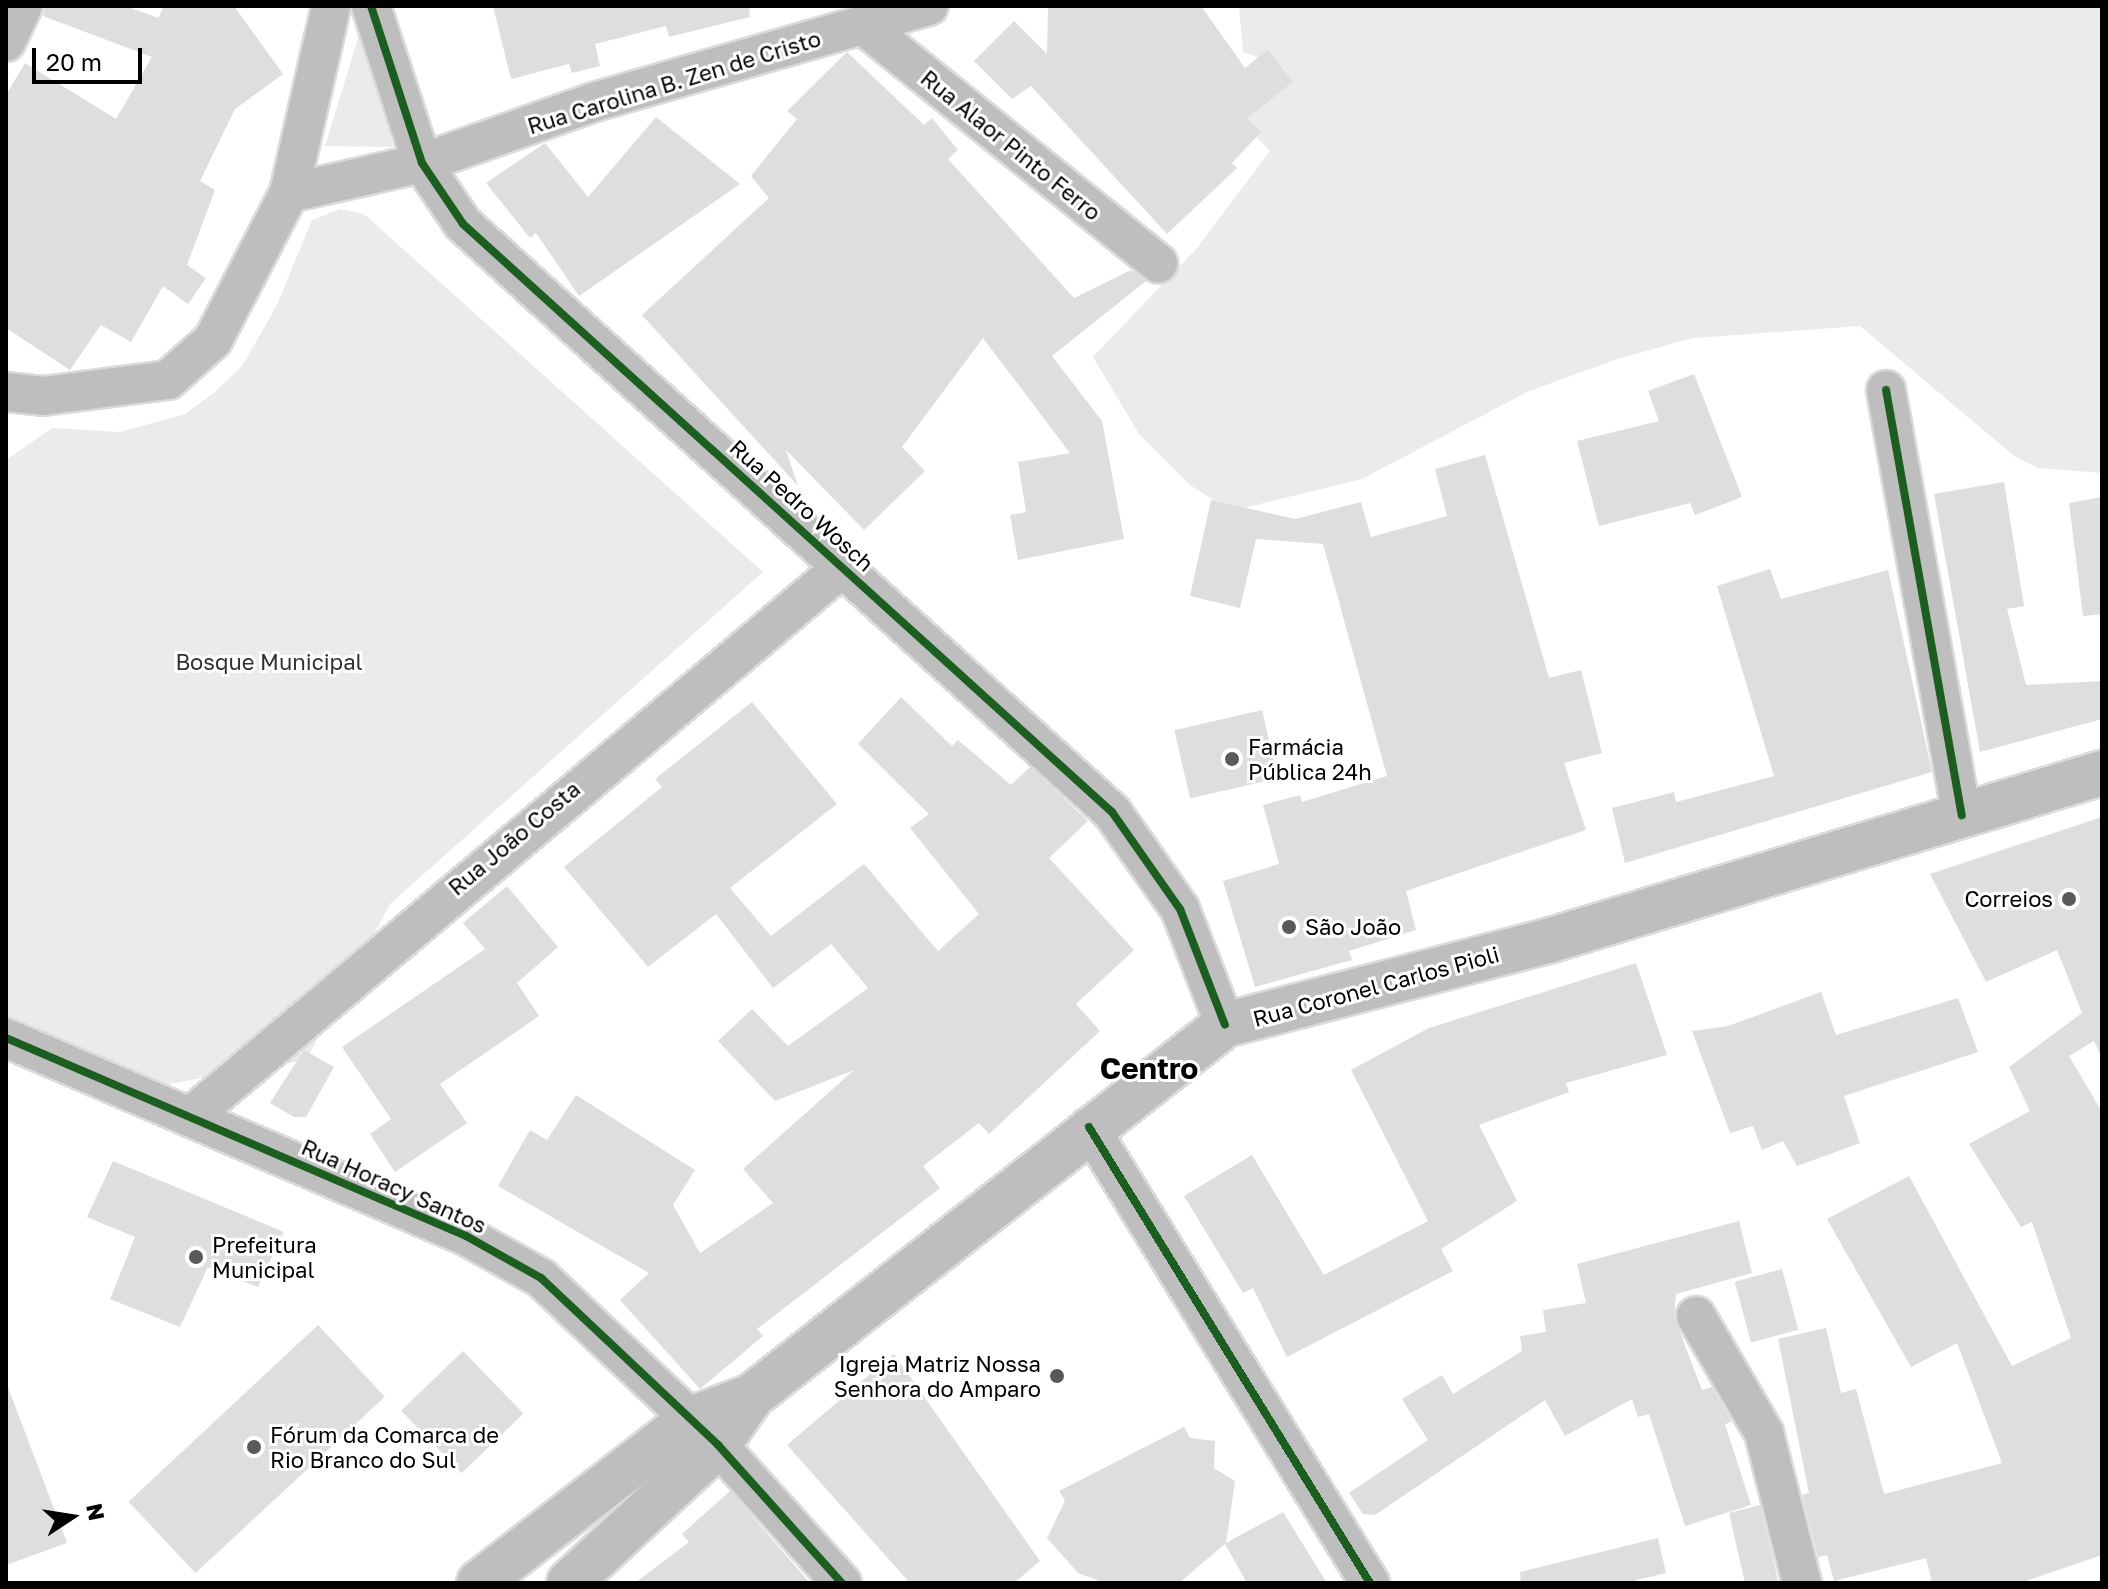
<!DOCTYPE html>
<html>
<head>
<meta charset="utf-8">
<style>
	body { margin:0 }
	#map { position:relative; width:2108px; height:1589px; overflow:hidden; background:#fff; font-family:"Golos Text",sans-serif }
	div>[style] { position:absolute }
	.green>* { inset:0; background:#ebebeb }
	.building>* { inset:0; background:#dedede; transform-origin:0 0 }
	.roads { filter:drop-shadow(2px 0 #dbdbdb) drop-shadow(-2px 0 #dbdbdb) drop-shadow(0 2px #dbdbdb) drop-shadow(0 -2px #dbdbdb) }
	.minor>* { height:38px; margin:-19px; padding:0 19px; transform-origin:19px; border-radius:19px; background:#bebebe }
	.major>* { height:44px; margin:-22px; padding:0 22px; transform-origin:22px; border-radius:22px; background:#bebebe }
	.cycleway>* { height:8px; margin:-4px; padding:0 4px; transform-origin:4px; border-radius:4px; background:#1b5e20 }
	.dots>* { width:22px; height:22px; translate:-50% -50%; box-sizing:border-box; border:4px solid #fff; border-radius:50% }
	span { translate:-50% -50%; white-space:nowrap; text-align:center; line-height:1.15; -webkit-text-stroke:6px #fff; paint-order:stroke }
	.street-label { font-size:22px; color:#000 }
	.park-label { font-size:22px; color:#313131 }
	.poi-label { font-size:22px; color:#000 }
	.left { translate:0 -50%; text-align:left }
	.right { translate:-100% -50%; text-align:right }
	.district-label { font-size:30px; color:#000; font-weight:700 }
	.frame { position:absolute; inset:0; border:8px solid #000; pointer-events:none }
	.north { position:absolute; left:32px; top:1477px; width:80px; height:80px; -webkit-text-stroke:6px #fff; paint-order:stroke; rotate:78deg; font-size:22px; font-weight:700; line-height:32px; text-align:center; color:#000 }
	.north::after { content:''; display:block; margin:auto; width:28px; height:36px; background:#000; clip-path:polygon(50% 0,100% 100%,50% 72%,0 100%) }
	.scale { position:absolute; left:32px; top:48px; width:110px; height:36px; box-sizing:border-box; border:4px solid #000; border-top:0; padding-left:10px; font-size:24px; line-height:28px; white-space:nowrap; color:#000; -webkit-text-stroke:6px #fff; paint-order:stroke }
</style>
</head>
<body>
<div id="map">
	<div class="green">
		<div style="clip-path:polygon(1239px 6px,2102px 6px,2102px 473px,2038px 468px,2014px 456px,1860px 326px,1693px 338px,1617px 359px,1527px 392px,1362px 479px,1231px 511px,1190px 485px,1139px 434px,1093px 357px,1197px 248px,1270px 151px,1235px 114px,1260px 58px,1243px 52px)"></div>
		<div style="clip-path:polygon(363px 22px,393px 147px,325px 146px)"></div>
		<div style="clip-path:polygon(340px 209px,364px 214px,763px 572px,390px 904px,306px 1060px,139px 1089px,24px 1022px,6px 1023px,6px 460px,52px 428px,120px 432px,185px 414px,215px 392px,242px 366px,276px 307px,312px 220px)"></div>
	</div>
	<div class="building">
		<div style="clip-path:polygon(45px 6px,126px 6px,158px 18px,164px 6px,234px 6px,283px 74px,235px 109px,200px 181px,215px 190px,187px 265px,206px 278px,188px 304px,163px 286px,131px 342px,101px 325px,70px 370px,6px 328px,6px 95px,25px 63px,116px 119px,152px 57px,43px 16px)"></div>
		<div style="clip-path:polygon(493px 6px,749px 6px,750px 17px,669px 37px,666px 26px,595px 44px,600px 66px,572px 73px,569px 64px,511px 79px)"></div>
		<div style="clip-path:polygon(1048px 6px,1201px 6px,1245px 68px,1268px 49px,1293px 82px,1247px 118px,1261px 132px,1232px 163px,1237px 168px,1167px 234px,1031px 86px,1012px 99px,974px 61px,1014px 21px,1047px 54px)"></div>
		<div style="clip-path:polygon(847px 52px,924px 125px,932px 118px,958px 150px,948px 159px,1074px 298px,1131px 270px,1146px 281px,1052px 356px,1102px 421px,1124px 539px,1018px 560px,1010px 515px,1026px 512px,1018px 462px,1070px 453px,983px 338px,902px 447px,925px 471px,864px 530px,786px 450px,798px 486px,642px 315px,769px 198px,751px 176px,797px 119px,787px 111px)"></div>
		<div style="clip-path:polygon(656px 117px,740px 184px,579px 296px,536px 233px,530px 238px,486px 183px,545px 143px,588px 197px)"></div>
		<div style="clip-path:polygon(1694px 374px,1742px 497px,1695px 515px,1690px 503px,1599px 526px,1577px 441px,1659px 421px,1648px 391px)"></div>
		<div style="clip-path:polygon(1485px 455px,1549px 678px,1581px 670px,1602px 753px,1564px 763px,1586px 830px,1406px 891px,1416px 930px,1349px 951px,1352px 960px,1255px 987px,1223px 881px,1279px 864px,1263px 805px,1300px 795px,1302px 802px,1387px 776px,1323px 544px,1256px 539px,1240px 608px,1190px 596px,1211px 500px,1295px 519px,1361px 502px,1371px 537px,1447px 516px,1435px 469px)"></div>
		<div style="clip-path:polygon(2004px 482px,2024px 606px,2007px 609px,2026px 685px,2102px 681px,2102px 719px,1980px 752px,1934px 494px)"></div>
		<div style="clip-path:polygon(2102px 497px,2102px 614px,2083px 616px,2069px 503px)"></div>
		<div style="clip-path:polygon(1770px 569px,1781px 599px,1888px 570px,1932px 772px,1625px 863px,1612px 808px,1674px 792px,1676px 802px,1774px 776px,1717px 586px)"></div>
		<div style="clip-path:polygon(901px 697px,952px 746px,958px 740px,1011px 785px,1030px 767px,1088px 821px,1049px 858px,1134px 950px,1076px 1004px,1100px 1031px,989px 1134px,979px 1123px,923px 1166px,940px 1188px,757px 1329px,763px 1336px,700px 1389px,620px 1300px,649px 1273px,498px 1186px,530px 1130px,547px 1140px,576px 1095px,695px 1170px,673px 1205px,700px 1253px,773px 1203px,743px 1169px,854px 1070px,775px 1101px,718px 1041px,752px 1009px,788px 1046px,868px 988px,831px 944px,773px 988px,716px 914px,648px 967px,564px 867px,662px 787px,655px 779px,752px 702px,837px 804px,730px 888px,771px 936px,864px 864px,938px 951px,979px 914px,910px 828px,929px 814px,858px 744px)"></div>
		<div style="left:1262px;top:710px;width:70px;height:90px;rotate:77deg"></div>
		<div style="clip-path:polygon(2102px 817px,2102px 1058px,2094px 1041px,2069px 1056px,2102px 1112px,2102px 1555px,2020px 1583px,1932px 1583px,1926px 1558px,1834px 1581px,1827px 1555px,1818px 1557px,1802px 1495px,1809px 1493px,1778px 1339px,1826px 1328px,1841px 1393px,1856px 1389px,1884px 1494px,2002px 1463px,1957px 1343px,1911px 1367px,1827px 1219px,1909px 1176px,2012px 1366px,2071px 1338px,2032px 1222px,2021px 1227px,1969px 1144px,2030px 1111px,2009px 1067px,2082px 1013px,2057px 950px,1986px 982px,1930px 874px)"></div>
		<div style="clip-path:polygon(507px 886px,558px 947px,517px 983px,539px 1016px,440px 1084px,467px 1123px,395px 1172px,370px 1134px,391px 1119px,342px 1047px,485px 949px,463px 923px)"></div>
		<div style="clip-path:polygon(1636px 963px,1667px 1055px,1566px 1083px,1569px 1092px,1479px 1125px,1517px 1201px,1441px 1249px,1453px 1271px,1287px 1357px,1253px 1288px,1243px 1293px,1184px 1196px,1252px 1155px,1324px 1275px,1428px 1221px,1351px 1070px,1429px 1028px)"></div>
		<div style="clip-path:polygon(1821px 992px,1836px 1035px,1958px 998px,1978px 1052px,1844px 1096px,1860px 1143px,1797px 1166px,1783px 1141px,1762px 1150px,1753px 1126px,1730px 1133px,1692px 1031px,1728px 1026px)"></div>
		<div style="clip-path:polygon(304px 1050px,334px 1067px,306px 1117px,294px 1117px,270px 1103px)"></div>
		<div style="clip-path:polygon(113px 1161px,284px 1232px,258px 1287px,208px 1267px,180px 1327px,110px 1299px,135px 1237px,87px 1217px)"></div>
		<div style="clip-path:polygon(1739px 1221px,1752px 1273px,1676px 1294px,1674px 1317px,1702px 1390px,1712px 1387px,1732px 1422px,1725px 1424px,1751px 1505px,1685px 1526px,1649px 1414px,1638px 1417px,1632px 1399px,1565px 1436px,1545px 1400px,1375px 1515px,1363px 1514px,1349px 1493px,1428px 1440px,1402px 1399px,1442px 1375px,1453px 1394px,1522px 1351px,1520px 1336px,1546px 1332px,1543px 1310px,1586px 1303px,1577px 1264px)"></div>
		<div style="left:1782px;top:1269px;width:63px;height:49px;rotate:75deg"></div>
		<div style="left:318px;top:1325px;width:98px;height:259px;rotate:47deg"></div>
		<div style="left:463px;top:1351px;width:87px;height:86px;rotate:46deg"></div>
		<div style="clip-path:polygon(894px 1354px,1040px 1561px,1014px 1583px,910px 1583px,787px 1445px)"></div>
		<div style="clip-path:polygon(6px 1382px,67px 1543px,6px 1565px)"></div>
		<div style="clip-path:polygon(1184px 1427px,1190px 1438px,1215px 1441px,1214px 1468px,1235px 1481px,1226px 1543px,1283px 1512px,1327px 1583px,1247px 1583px,1225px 1544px,1179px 1583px,1105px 1583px,1078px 1573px,1047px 1538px,1065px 1501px,1059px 1491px)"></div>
		<div style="clip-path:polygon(730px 1491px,810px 1583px,635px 1583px,689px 1542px,682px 1534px)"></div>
		<div style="clip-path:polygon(1760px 1505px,1775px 1566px,1778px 1583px,1745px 1583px,1729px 1513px)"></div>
		<div style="clip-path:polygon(1658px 1538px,1666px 1573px,1624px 1583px,1521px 1583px,1520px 1572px)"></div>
	</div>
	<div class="roads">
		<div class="minor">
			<div style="left:371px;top:6px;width:165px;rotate:72deg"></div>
			<div style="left:422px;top:163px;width:73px;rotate:56.1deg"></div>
			<div style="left:463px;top:224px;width:876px;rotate:42.18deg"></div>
			<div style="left:1112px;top:812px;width:118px;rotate:55deg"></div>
			<div style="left:1180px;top:909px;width:124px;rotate:68.8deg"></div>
			<div style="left:864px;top:26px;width:378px;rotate:38.9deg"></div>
			<div style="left:6px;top:42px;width:40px;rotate:-65deg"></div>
			<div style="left:289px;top:193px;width:136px;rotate:-12.7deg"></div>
			<div style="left:422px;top:163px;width:182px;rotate:-19.5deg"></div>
			<div style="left:594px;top:102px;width:348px;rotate:-16deg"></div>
			<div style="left:1886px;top:390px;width:432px;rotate:79.9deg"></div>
			<div style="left:6px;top:392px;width:37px;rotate:6deg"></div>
			<div style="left:43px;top:396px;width:126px;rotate:-7.3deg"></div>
			<div style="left:168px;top:380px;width:60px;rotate:-41.6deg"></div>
			<div style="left:213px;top:340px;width:165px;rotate:-62.7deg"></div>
			<div style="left:289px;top:193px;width:192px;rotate:-77.3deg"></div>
			<div style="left:6px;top:1038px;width:501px;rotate:23.29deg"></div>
			<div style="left:466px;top:1236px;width:86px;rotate:29.2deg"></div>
			<div style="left:541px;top:1278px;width:243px;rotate:43.3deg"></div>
			<div style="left:718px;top:1445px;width:186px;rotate:48.1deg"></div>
			<div style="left:190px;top:1117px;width:855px;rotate:-40.11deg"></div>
			<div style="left:1089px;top:1127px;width:536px;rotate:58.36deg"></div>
			<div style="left:1696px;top:1316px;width:135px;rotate:59.8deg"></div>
			<div style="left:1764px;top:1433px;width:155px;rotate:75.8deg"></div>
		</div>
		<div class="major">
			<div style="left:479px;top:1583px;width:268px;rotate:-37.7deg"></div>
			<div style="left:691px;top:1419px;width:65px;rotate:-20.7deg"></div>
			<div style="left:569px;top:1583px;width:203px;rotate:-42.8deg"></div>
			<div style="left:718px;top:1445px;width:60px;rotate:-55.2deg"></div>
			<div style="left:752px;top:1396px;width:601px;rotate:-38.11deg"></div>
			<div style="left:1225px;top:1025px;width:337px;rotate:-14.6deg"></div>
			<div style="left:1551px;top:940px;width:576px;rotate:-16.86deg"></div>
		</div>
	</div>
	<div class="cycleway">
		<div style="left:371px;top:6px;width:165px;rotate:72deg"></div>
		<div style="left:422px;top:163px;width:73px;rotate:56.1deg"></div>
		<div style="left:463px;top:224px;width:876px;rotate:42.18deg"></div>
		<div style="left:1112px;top:812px;width:118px;rotate:55deg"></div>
		<div style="left:1180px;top:909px;width:124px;rotate:68.8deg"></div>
		<div style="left:1886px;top:390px;width:432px;rotate:79.9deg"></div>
		<div style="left:6px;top:1038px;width:501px;rotate:23.29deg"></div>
		<div style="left:466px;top:1236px;width:86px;rotate:29.2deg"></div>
		<div style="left:541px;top:1278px;width:243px;rotate:43.3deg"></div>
		<div style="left:718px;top:1445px;width:186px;rotate:48.1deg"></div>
		<div style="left:1089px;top:1127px;width:536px;rotate:58.36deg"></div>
	</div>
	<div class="dots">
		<div style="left:1232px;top:759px;background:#595959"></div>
		<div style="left:2069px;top:899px;background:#595959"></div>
		<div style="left:1289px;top:927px;background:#595959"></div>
		<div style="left:196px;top:1257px;background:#595959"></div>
		<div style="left:1057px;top:1376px;background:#595959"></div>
		<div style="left:254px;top:1447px;background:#595959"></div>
	</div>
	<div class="street-label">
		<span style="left:674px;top:82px;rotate:-17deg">Rua Carolina B. Zen de Cristo</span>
		<span style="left:1011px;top:145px;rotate:39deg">Rua Alaor Pinto Ferro</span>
		<span style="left:802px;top:505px;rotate:42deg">Rua Pedro Wosch</span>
		<span style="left:514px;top:838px;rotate:-40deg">Rua João Costa</span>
		<span style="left:1376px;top:986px;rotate:-15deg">Rua Coronel Carlos Pioli</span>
		<span style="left:394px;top:1186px;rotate:24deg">Rua Horacy Santos</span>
	</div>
	<div class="park-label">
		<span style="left:269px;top:662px">Bosque Municipal</span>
	</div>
	<div class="poi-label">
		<span class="left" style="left:1248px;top:759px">Farmácia<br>Pública 24h</span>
		<span class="right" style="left:2053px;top:899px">Correios</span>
		<span class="left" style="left:1305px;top:927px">São João</span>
		<span class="left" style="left:212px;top:1257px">Prefeitura<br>Municipal</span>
		<span class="right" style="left:1041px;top:1376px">Igreja Matriz Nossa<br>Senhora do Amparo</span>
		<span class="left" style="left:270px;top:1447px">Fórum da Comarca de<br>Rio Branco do Sul</span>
	</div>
	<div class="district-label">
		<span style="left:1149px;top:1068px">Centro</span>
	</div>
	<div class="frame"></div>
	<div class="north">N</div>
	<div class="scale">20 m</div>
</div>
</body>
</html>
